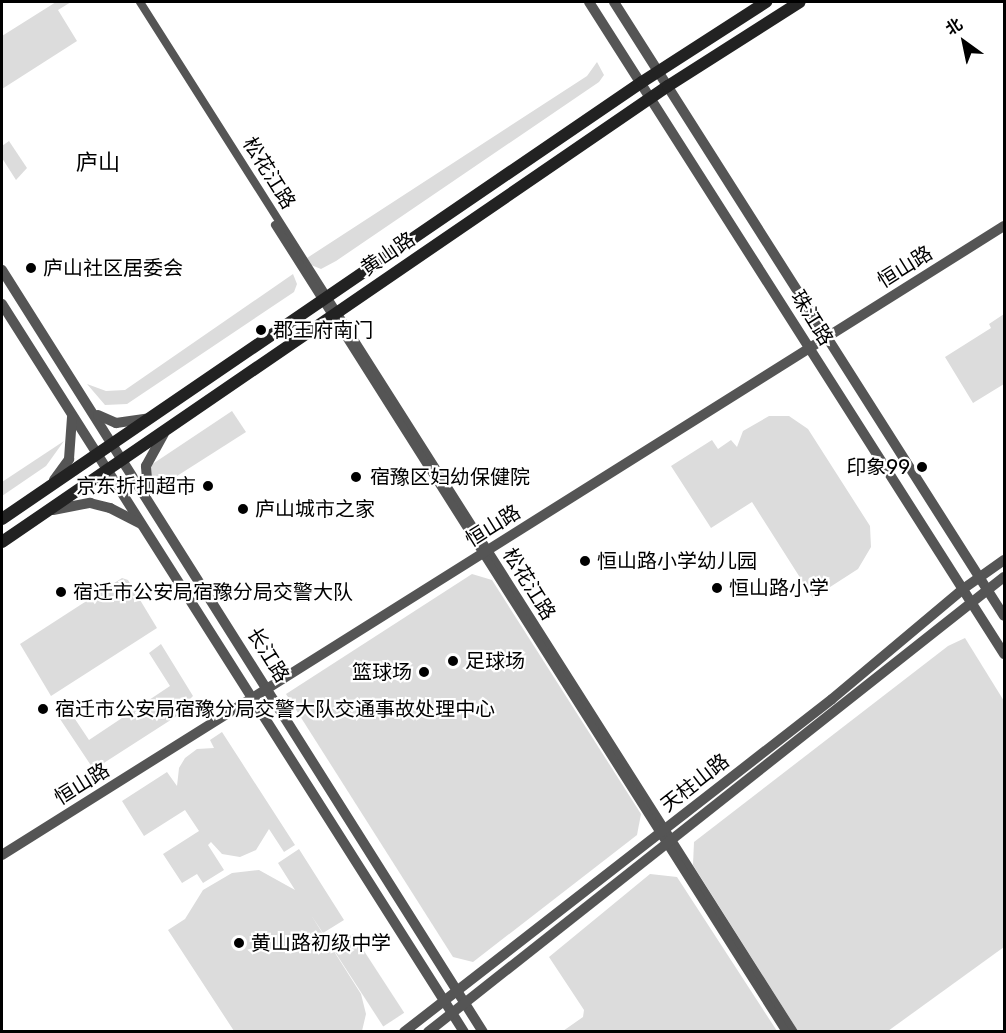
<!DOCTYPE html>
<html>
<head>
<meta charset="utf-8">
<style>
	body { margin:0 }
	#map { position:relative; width:1006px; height:1033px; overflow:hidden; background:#fff; font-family:Rubik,"Noto Sans SC",sans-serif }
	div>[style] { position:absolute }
	.green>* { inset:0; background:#dcdcdc; transform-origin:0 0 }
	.minor>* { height:8px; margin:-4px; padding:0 4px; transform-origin:4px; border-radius:4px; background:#555 }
	.tertiary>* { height:10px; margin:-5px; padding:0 5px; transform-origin:5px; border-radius:5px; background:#555 }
	.secondary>* { height:12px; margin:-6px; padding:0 6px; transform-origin:6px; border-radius:6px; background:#222 }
	.dots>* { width:16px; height:16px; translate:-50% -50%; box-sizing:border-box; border:3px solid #fff; border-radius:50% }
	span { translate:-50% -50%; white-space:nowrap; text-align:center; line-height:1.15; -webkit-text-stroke:4.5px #fff; paint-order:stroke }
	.street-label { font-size:20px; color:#000 }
	.poi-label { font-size:20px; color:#000 }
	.left { translate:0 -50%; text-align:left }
	.right { translate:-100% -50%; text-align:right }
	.quarter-label { font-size:22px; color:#000 }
	.frame { position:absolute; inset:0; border:3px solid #000; pointer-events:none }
	.north { position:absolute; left:934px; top:12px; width:60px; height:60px; -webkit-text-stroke:4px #fff; paint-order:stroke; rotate:327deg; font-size:16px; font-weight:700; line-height:24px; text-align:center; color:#000 }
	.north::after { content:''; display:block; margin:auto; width:21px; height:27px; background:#000; clip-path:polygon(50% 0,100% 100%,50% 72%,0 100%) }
</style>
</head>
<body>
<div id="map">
	<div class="green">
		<div style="clip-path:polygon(56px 2px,71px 2px,58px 10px,77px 41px,2px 89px,2px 36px)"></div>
		<div style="clip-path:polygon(597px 62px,604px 75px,599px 82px,336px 261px,321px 269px,311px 265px,307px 258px,587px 76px)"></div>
		<div style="clip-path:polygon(9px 141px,27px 168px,16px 180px,2px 158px,2px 146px)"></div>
		<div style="clip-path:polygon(293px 274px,297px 284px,294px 292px,127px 404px,105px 405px,87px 384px,106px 391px,125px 390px)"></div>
		<div style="clip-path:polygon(1004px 314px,1004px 384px,973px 403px,945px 357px,991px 328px,989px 324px)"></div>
		<div style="clip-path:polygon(232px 411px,246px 432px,155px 490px,149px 481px,148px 467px)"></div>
		<div style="clip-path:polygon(769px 416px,789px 416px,808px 429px,870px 526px,871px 547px,858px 569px,813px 598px,752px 502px,711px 528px,671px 466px,712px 440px,718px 449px,731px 440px,737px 447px,743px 431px)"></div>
		<div style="clip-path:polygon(64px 441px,46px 466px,2px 496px,2px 482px)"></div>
		<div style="clip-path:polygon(472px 574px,492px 580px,641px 814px,637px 835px,473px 962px,453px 957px,286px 694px)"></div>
		<div style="clip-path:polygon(122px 578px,128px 580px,157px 628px,51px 696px,20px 644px)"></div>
		<div style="clip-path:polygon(965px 638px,1004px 701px,1004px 947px,888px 1031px,798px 1031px,693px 865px,694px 842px,948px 646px)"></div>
		<div style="clip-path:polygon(161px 644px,193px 696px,190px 699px,194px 705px,96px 768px,92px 767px,56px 713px,67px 707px,89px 740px,170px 686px,149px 653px)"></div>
		<div style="clip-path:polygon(222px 732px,295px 845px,284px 852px,269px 829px,256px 850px,240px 857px,222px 854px,211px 842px,208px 845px,224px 870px,203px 883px,197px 874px,182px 883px,163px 854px,199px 831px,185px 810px,144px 836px,122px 801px,167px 772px,177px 786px,179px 768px,185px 758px,197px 749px,214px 748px,210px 740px)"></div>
		<div style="clip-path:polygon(299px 849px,344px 920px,323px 933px,311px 915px,361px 994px,366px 1014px,362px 1031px,234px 1031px,168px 930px,185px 919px,203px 890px,232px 873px,259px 870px,295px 890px,278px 863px)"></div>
		<div style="clip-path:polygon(650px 874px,677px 877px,777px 1031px,563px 1031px,583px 1017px,584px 1010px,549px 957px)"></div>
		<div style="left:353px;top:934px;width:94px;height:25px;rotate:57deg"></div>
	</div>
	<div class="minor">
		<div style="left:140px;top:2px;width:1220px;rotate:57.59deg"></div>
		<div style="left:275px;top:225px;width:955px;rotate:57.66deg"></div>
	</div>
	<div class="tertiary">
		<div style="left:589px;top:2px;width:773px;rotate:57.52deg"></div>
		<div style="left:614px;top:2px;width:727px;rotate:57.58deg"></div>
		<div style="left:2px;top:270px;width:901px;rotate:57.74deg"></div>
		<div style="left:2px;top:304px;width:862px;rotate:57.6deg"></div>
		<div style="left:98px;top:415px;width:20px;rotate:24deg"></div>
		<div style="left:116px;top:423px;width:30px;rotate:-8deg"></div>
		<div style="left:54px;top:480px;width:26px;rotate:-54deg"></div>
		<div style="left:69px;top:459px;width:42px;rotate:-85.9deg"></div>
		<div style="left:148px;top:490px;width:24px;rotate:-95deg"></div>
		<div style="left:146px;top:466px;width:37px;rotate:-61deg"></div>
		<div style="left:53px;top:510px;width:38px;rotate:-11deg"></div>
		<div style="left:90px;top:503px;width:21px;rotate:14deg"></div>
		<div style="left:110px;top:508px;width:34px;rotate:27deg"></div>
		<div style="left:2px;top:855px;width:1183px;rotate:-32.12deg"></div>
		<div style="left:404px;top:1032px;width:542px;rotate:-37.88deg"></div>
		<div style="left:832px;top:699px;width:171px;rotate:-40deg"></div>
		<div style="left:963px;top:589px;width:50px;rotate:-35.3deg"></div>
		<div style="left:428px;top:1032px;width:734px;rotate:-38.31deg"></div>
	</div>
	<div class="secondary">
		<div style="left:2px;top:519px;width:775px;rotate:-34.33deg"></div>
		<div style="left:642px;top:82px;width:148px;rotate:-32.8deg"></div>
		<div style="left:2px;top:542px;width:807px;rotate:-34.4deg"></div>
		<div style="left:668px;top:86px;width:156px;rotate:-32.5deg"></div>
	</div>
	<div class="dots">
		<div style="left:31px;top:268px;background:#000"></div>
		<div style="left:261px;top:330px;background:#000"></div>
		<div style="left:922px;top:467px;background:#000"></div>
		<div style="left:356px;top:477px;background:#000"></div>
		<div style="left:208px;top:486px;background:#000"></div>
		<div style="left:243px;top:509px;background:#000"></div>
		<div style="left:585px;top:561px;background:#000"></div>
		<div style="left:717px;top:588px;background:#000"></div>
		<div style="left:61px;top:592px;background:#000"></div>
		<div style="left:453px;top:661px;background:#000"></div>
		<div style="left:424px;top:672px;background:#000"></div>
		<div style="left:43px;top:709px;background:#000"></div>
		<div style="left:239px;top:943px;background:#000"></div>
	</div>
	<div class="street-label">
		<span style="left:269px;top:173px;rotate:58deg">松花江路</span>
		<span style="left:388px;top:254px;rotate:-34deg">黄山路</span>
		<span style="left:905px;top:267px;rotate:-32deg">恒山路</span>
		<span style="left:812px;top:318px;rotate:58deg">珠江路</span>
		<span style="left:493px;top:526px;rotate:-32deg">恒山路</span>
		<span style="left:529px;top:584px;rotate:58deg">松花江路</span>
		<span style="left:268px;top:655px;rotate:58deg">长江路</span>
		<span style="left:695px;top:783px;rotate:-38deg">天柱山路</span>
		<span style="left:82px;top:784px;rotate:-32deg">恒山路</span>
	</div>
	<div class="poi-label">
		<span class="left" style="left:43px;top:268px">庐山社区居委会</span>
		<span class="left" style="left:273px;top:330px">郡王府南门</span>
		<span class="right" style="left:910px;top:467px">印象99</span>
		<span class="left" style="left:370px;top:477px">宿豫区妇幼保健院</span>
		<span class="right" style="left:196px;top:486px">京东折扣超市</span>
		<span class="left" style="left:255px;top:509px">庐山城市之家</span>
		<span class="left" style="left:597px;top:561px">恒山路小学幼儿园</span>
		<span class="left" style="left:729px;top:588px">恒山路小学</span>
		<span class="left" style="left:73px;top:592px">宿迁市公安局宿豫分局交警大队</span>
		<span class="left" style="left:465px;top:661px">足球场</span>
		<span class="right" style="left:412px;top:672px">篮球场</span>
		<span class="left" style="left:55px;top:709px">宿迁市公安局宿豫分局交警大队交通事故处理中心</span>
		<span class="left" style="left:251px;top:943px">黄山路初级中学</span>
	</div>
	<div class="quarter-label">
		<span style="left:98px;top:163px">庐山</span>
	</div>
	<div class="frame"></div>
	<div class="north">北</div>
</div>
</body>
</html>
